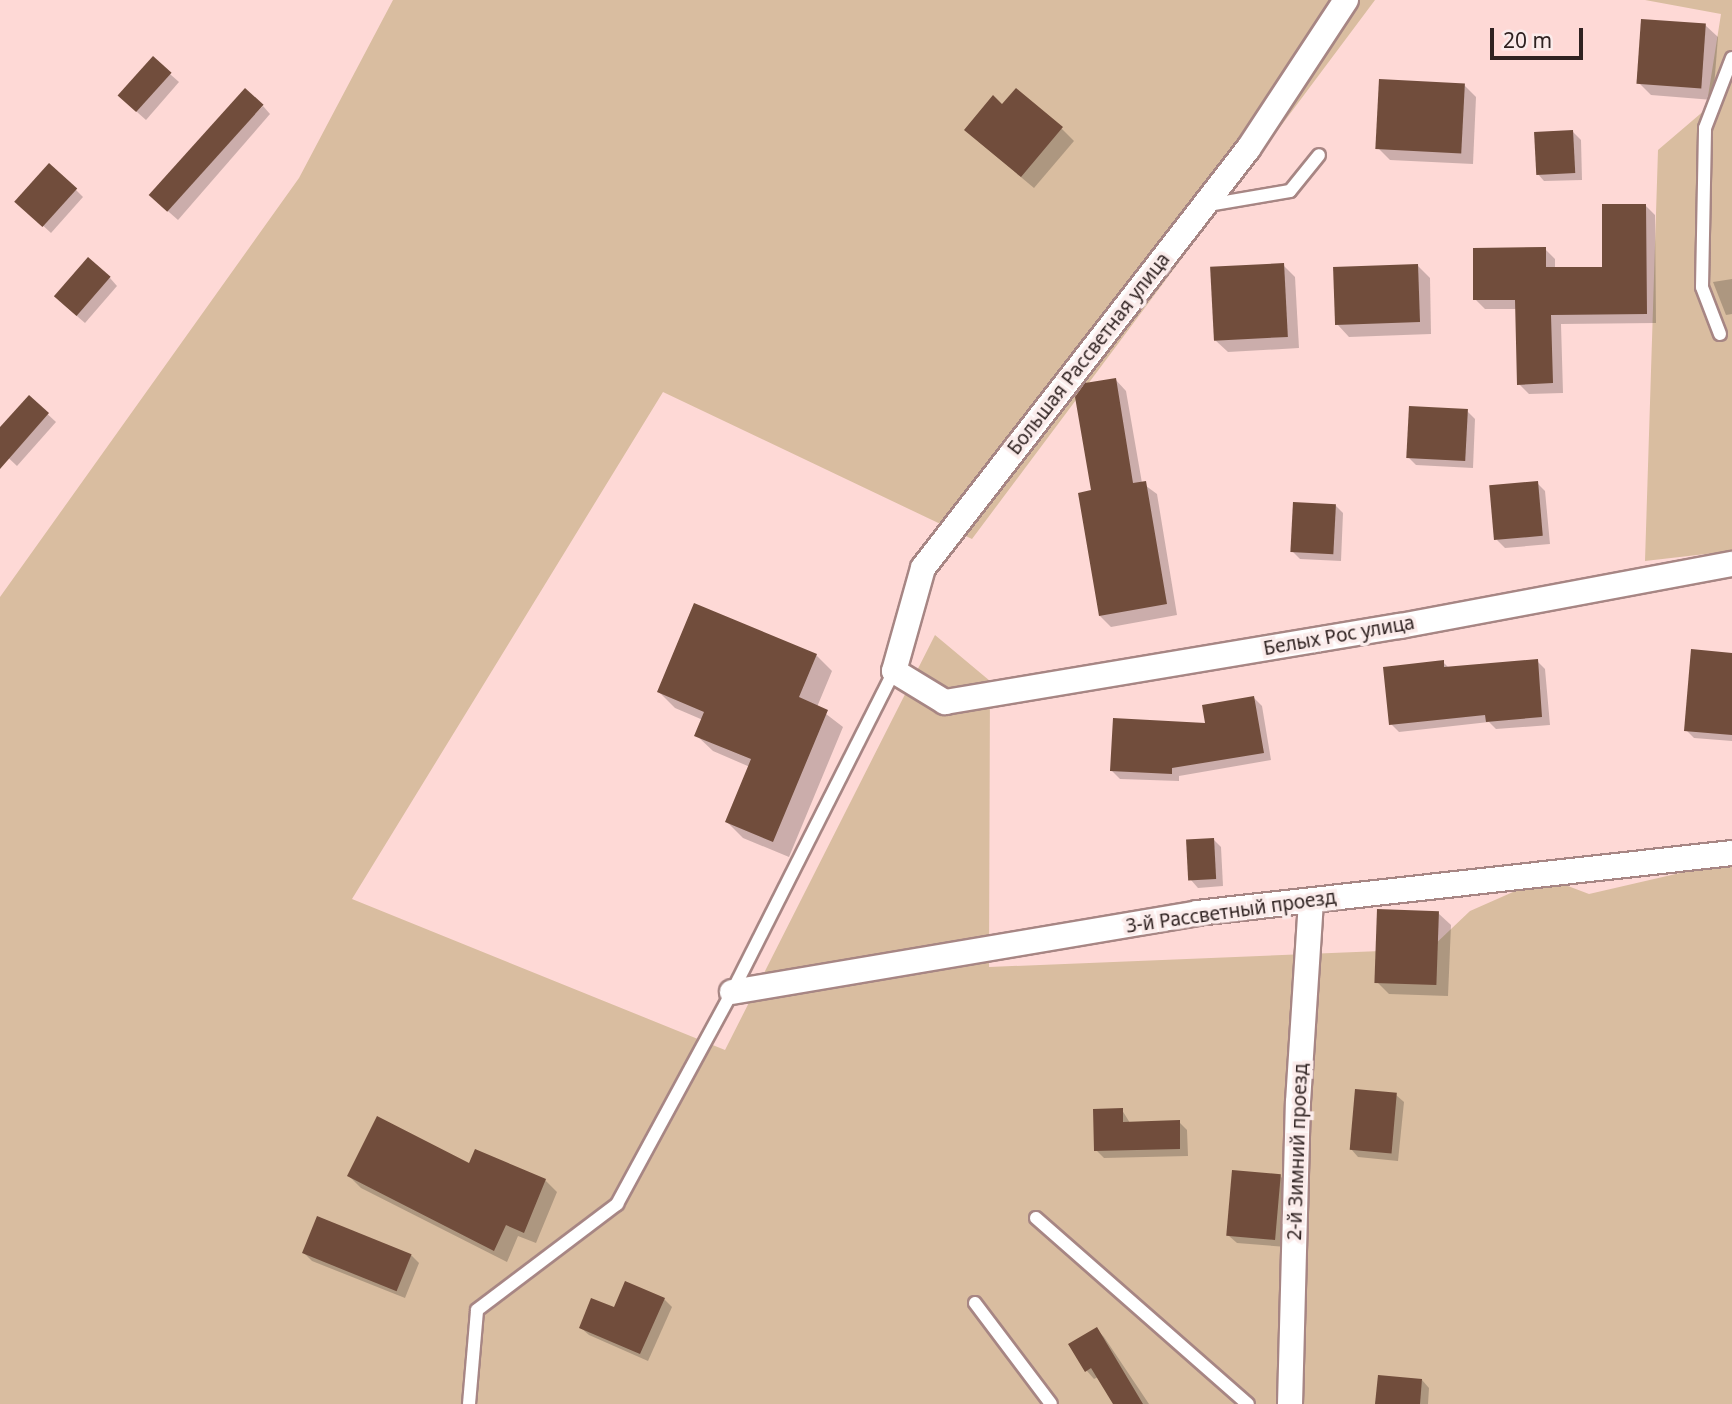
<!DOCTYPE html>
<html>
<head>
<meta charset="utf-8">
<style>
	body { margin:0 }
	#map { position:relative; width:1732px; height:1404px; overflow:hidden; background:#fed9d6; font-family:"Noto Sans",sans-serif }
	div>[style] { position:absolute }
	.green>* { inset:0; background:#d9bda0 }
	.shadow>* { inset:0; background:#0003 }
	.building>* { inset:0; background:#714d3c; transform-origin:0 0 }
	.roads { filter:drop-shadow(2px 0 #a78684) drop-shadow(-2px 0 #a78684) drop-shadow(0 2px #a78684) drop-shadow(0 -2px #a78684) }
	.service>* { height:12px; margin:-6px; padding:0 6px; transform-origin:6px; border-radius:6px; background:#fff }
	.minor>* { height:24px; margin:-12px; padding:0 12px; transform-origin:12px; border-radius:12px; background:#fff }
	span { translate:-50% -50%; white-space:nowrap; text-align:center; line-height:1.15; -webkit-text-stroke:7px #fbeceb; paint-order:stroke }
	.street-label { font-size:19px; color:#2f2221 }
	.scale { position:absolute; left:1490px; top:28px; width:93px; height:32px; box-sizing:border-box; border:4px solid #2f2221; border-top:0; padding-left:9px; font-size:21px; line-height:24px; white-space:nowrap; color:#2f2221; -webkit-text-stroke:5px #fbeceb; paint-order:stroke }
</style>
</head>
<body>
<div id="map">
	<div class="green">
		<div style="clip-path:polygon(393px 0,1375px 0,972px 539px,663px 392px,352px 899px,725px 1050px,935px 635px,990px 681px,989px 967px,1430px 949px,1470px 911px,1529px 885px,1552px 880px,1589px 894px,1732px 861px,1732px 1404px,0 1404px,0 597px,299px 178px)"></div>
		<div style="clip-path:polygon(1645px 0,1732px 0,1732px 551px,1645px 561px,1658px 150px,1706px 109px,1721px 14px)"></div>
	</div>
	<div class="shadow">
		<div style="clip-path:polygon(1705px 25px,1718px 37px,1713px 100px,1651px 95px,1639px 83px)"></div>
		<div style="clip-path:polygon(153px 59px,179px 82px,146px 120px,128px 104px)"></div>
		<div style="clip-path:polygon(1464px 85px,1476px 97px,1473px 164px,1390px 160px,1378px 148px)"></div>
		<div style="clip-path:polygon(263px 106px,270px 114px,178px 220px,161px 205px)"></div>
		<div style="clip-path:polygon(1002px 106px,1062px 129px,1074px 141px,1034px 188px,979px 142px)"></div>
		<div style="clip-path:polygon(1573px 132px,1581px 140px,1582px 180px,1544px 181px,1537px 173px)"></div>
		<div style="clip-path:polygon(75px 189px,83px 197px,51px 233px,25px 209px)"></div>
		<div style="clip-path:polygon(1645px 205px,1655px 215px,1656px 323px,1561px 324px,1563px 393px,1529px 394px,1519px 384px,1517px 309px,1485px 309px,1475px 299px,1545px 249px,1555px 259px,1555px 269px,1604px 268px)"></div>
		<div style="clip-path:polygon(1283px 265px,1295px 277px,1299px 348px,1228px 352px,1215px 340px)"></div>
		<div style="clip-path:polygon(1418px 266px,1430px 278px,1431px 334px,1349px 337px,1337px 324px)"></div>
		<div style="clip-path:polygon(110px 278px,117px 286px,85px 323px,63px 304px)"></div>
		<div style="clip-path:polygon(1732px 279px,1732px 314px,1726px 315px,1713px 282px)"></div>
		<div style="clip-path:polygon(1115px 379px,1126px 391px,1142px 483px,1157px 494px,1177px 615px,1111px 627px,1100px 616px,1093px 492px)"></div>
		<div style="clip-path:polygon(29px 397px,56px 422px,17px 466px,0 450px,0 430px)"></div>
		<div style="clip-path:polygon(1467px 411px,1475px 419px,1473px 468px,1416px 465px,1408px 457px)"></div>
		<div style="clip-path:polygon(1537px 483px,1545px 491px,1550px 544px,1505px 548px,1497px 540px)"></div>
		<div style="clip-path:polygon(1335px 505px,1343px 513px,1341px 561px,1300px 559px,1292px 551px)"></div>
		<div style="clip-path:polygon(1732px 654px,1732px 741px,1694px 738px,1686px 730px)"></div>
		<div style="clip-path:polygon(816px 655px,832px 671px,817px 707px,843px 727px,789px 857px,743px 838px,727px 822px,750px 767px,713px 751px,696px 735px,703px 720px,675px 708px,659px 692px)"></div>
		<div style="clip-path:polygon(1537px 661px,1545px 669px,1550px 725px,1496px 729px,1489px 722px,1399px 732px,1391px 724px,1443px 662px,1449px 668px)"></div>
		<div style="clip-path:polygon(1254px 698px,1262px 706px,1271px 760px,1179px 776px,1179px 781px,1120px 779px,1112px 771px)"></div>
		<div style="clip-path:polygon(1213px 839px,1221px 847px,1223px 886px,1198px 888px,1191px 880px)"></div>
		<div style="clip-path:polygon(1438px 913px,1451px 925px,1448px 996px,1389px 994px,1377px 982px)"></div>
		<div style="clip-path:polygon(1396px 1095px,1404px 1102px,1398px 1161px,1358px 1157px,1351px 1149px)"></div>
		<div style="clip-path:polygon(1122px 1110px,1130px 1123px,1179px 1122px,1187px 1130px,1188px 1156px,1104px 1158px,1096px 1150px)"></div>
		<div style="clip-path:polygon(349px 1176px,545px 1180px,557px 1192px,536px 1243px,518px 1236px,507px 1262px,361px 1188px)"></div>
		<div style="clip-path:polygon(1280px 1176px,1288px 1184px,1287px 1247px,1237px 1243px,1229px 1236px)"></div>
		<div style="clip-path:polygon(304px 1253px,411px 1255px,419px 1263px,405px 1298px,312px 1261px)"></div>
		<div style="clip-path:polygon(664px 1299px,672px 1307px,648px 1361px,589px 1335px,581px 1328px,615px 1310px)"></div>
		<div style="clip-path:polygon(1096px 1329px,1104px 1337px,1149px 1404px,1115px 1404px,1098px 1377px,1094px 1379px,1087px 1371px,1070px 1345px)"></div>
		<div style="clip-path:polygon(1422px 1380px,1429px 1388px,1428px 1404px,1377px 1404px)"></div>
	</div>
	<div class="building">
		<div style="left:1641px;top:19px;width:65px;height:65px;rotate:4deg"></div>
		<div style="left:153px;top:56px;width:25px;height:53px;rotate:42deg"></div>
		<div style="left:1379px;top:79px;width:86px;height:70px;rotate:3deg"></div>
		<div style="left:245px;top:88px;width:25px;height:144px;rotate:42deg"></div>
		<div style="clip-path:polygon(1016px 88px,1063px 127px,1021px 177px,964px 130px,993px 95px,1002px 104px)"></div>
		<div style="left:1573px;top:130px;width:43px;height:39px;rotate:87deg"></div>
		<div style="left:49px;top:163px;width:38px;height:52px;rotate:42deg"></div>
		<div style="clip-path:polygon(1602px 204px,1646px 204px,1647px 314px,1551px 315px,1553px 383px,1517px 385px,1515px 300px,1473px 300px,1473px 248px,1546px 247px,1546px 267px,1602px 267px)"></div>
		<div style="left:88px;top:257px;width:30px;height:52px;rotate:41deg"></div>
		<div style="left:1284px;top:263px;width:74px;height:74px;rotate:87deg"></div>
		<div style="left:1418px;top:264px;width:58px;height:85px;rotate:88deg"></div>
		<div style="clip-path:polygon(1116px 378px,1133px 483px,1146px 481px,1167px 604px,1099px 616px,1078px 493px,1091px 490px,1075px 397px,1085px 383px)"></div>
		<div style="clip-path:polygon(29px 395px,49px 413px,0 469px,0 427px)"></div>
		<div style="left:1409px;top:406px;width:59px;height:52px;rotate:3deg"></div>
		<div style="left:1538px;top:481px;width:55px;height:49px;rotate:85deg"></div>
		<div style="left:1293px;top:502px;width:43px;height:50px;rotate:3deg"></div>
		<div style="clip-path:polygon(694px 603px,817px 654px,799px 697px,828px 710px,773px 842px,725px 822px,751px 759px,694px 736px,704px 712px,657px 692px)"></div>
		<div style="clip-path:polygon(1691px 649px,1732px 653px,1732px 735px,1684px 731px)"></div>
		<div style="clip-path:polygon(1538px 659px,1542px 717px,1486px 722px,1485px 715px,1389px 725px,1383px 667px,1444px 660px,1444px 667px)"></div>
		<div style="clip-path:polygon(1254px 696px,1264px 753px,1172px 768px,1172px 774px,1110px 771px,1113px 718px,1205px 723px,1202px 705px)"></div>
		<div style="left:1214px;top:838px;width:41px;height:28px;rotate:87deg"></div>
		<div style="left:1377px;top:909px;width:62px;height:74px;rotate:2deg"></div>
		<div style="left:1355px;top:1089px;width:42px;height:61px;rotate:5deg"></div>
		<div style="clip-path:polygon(1123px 1108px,1123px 1122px,1180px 1120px,1180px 1149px,1094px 1151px,1093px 1109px)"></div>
		<div style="clip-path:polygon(377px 1116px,469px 1163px,475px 1149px,546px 1179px,524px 1233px,506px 1225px,494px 1251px,347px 1176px)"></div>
		<div style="left:1232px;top:1170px;width:49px;height:66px;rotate:5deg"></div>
		<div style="left:317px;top:1216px;width:102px;height:40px;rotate:22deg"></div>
		<div style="clip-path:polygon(625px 1281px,665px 1298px,640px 1354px,579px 1328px,591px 1298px,614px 1307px)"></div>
		<div style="clip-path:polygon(1097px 1327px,1143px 1404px,1113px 1404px,1091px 1368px,1085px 1372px,1068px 1344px)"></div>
		<div style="clip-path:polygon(1378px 1375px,1422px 1379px,1420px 1404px,1375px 1404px)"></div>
	</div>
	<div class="roads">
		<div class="service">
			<div style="left:1208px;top:205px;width:83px;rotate:-9.7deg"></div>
			<div style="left:1290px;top:191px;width:46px;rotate:-51.1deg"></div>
			<div style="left:1720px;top:334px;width:50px;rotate:-111deg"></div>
			<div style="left:1702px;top:287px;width:159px;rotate:-88.9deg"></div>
			<div style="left:1705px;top:128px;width:75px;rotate:-68.9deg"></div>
			<div style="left:1036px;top:1218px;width:282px;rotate:41.3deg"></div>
			<div style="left:975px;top:1303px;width:126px;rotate:53deg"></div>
			<div style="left:469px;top:1404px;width:94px;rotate:-85.1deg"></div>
			<div style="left:477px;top:1310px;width:176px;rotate:-37.1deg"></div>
			<div style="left:617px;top:1204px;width:241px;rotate:-61.5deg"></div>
			<div style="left:732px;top:992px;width:360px;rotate:-63.2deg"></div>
		</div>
		<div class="minor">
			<div style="left:1346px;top:0;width:178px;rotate:123.3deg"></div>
			<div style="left:1248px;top:149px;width:530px;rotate:127.8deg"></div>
			<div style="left:923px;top:568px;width:107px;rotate:105.7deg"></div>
			<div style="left:894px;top:671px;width:60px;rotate:31.3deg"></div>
			<div style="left:945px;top:702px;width:461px;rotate:-9.5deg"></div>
			<div style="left:1400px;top:626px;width:338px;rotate:-10.6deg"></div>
			<div style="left:732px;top:992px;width:472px;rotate:-9.6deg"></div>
			<div style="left:1197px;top:913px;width:538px;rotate:-6.4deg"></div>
			<div style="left:1290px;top:1404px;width:302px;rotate:-88.5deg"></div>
			<div style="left:1298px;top:1102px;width:202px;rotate:-86.3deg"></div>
		</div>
	</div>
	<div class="street-label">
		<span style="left:1089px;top:354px;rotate:-52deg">Большая Рассветная улица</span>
		<span style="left:1339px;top:636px;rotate:-10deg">Белых Рос улица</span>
		<span style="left:1231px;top:912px;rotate:-8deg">3-й Рассветный проезд</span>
		<span style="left:1298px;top:1152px;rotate:-88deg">2-й Зимний проезд</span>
	</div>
	<div class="scale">20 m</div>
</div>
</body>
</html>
